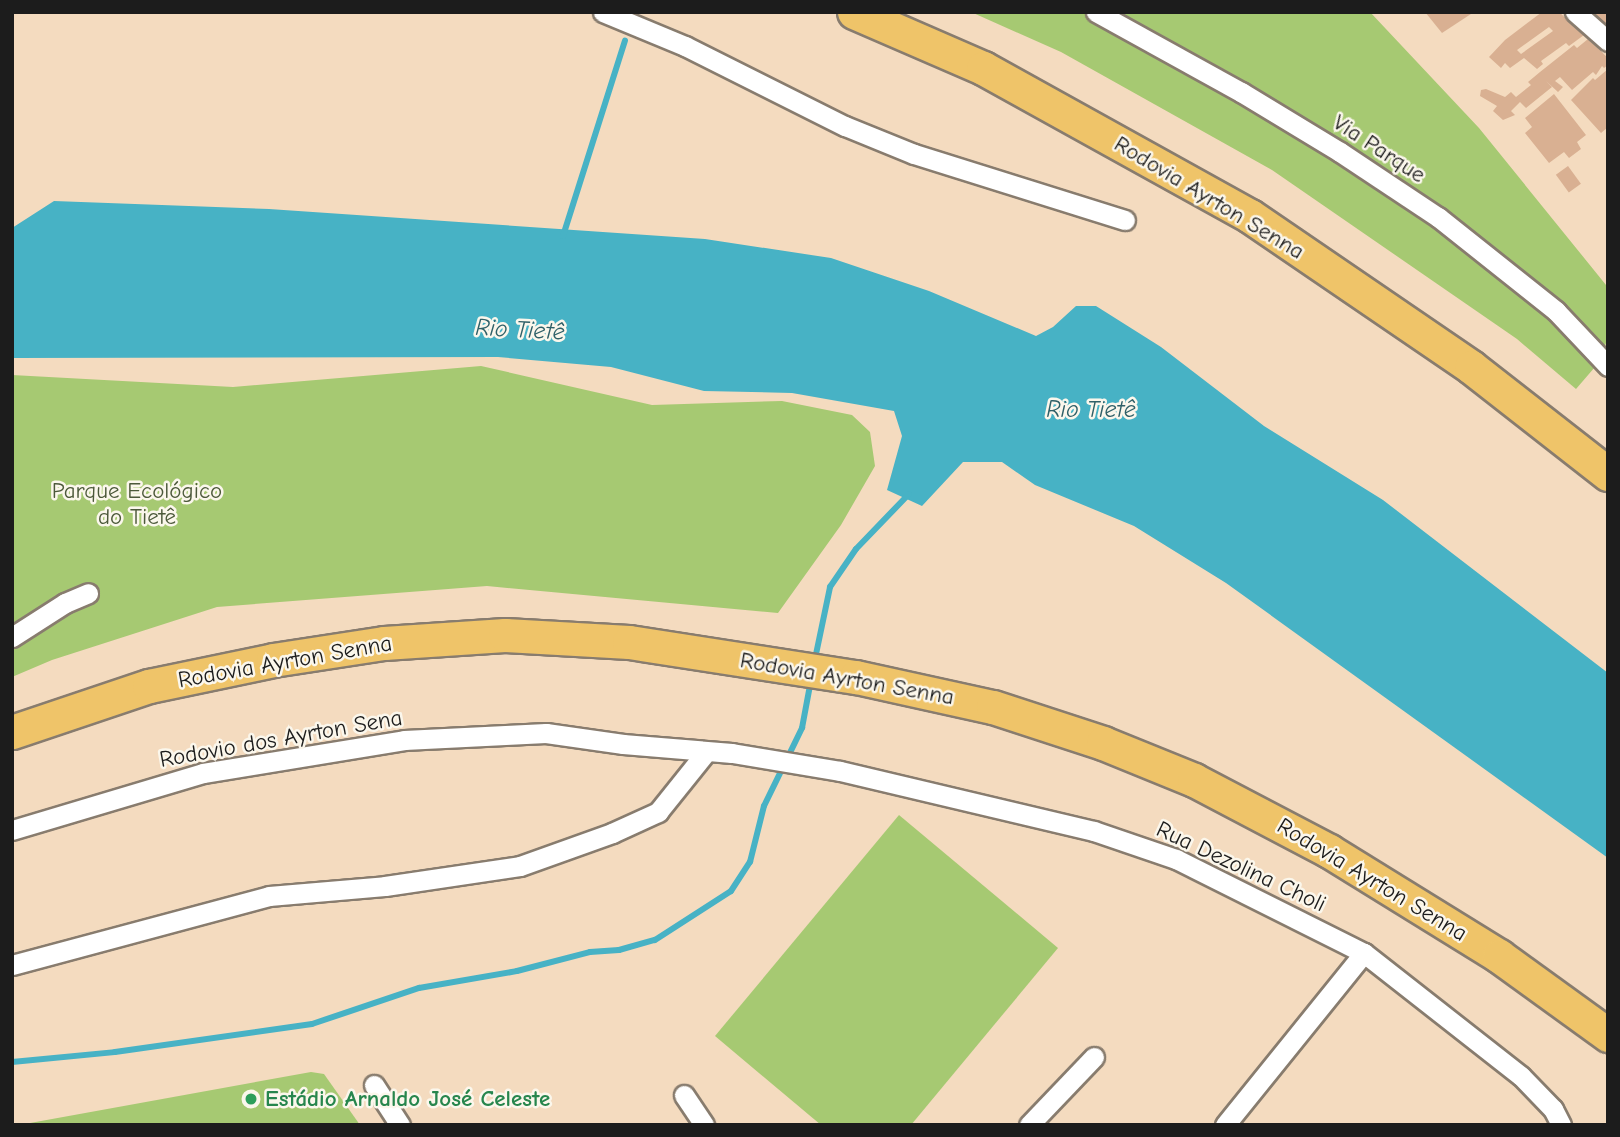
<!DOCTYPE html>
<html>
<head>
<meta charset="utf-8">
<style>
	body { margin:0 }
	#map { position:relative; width:1620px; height:1137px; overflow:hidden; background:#f4dbbf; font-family:"Comic Neue",sans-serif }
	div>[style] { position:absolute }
	.green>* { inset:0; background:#a6c972 }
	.water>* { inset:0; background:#47b2c5 }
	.stream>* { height:6px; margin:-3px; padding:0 3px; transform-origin:3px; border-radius:3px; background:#47b2c5 }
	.building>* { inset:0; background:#d9b092; transform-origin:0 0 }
	.roads { filter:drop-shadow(2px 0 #887c6e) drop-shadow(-2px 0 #887c6e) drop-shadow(0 2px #887c6e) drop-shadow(0 -2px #887c6e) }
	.minor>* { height:19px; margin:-9.5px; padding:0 9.5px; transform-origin:9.5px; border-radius:9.5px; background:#fff }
	.motorway>* { height:33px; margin:-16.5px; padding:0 16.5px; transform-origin:16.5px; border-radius:16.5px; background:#efc469 }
	.dots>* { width:19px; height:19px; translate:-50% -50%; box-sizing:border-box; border:4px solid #fbf7ec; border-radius:50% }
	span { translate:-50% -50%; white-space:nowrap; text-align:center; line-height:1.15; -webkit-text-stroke:5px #fbf7ec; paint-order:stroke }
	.street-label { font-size:23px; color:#1c1c1c }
	.park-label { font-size:23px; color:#4c593a }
	.leisure-label { font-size:23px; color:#27864d; font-weight:700 }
	.left { translate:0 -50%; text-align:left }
	.water-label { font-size:24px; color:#2f6068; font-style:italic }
	.frame { position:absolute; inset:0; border:14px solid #1c1c1c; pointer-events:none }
</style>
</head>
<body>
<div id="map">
	<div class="green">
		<div style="clip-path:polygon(971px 12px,1370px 12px,1479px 128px,1606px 285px,1608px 336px,1601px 360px,1576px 389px,1517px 339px,1272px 170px,1061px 52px)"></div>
		<div style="clip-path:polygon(481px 366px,652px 405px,782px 401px,852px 415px,870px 432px,875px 466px,841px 525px,778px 613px,487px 586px,217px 607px,52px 660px,12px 677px,12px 375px,233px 387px)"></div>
		<div style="clip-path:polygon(899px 815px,1058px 948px,911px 1125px,821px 1125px,715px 1036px)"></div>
		<div style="clip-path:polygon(311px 1072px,324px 1074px,360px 1125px,19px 1125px)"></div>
	</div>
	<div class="water">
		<div style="clip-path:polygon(54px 201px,269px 209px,705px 239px,831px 258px,929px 291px,1036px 336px,1053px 327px,1076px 306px,1096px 306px,1161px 347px,1264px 426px,1383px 500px,1608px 673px,1608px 858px,1226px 583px,1134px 526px,1035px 485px,1002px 462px,963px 462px,922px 506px,887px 490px,902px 436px,894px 411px,792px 393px,704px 391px,611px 367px,498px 357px,12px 358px,12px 228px)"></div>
	</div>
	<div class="stream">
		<div style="left:563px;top:236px;width:205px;rotate:-72.4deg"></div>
		<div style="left:815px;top:659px;width:74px;rotate:-78.2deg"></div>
		<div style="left:830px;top:587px;width:46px;rotate:-55.6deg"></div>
		<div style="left:856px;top:549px;width:76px;rotate:-46.1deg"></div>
		<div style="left:12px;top:1062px;width:103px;rotate:-5.5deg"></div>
		<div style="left:115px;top:1052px;width:199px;rotate:-8.1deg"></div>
		<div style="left:312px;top:1024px;width:113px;rotate:-18.6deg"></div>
		<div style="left:419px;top:988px;width:99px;rotate:-9.8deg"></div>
		<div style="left:517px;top:971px;width:75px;rotate:-14.6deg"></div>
		<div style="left:590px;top:952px;width:29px;rotate:-4deg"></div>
		<div style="left:619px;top:950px;width:37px;rotate:-16deg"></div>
		<div style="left:655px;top:940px;width:90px;rotate:-32.8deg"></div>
		<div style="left:731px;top:891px;width:35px;rotate:-57deg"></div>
		<div style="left:750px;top:862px;width:58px;rotate:-76deg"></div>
		<div style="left:764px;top:806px;width:87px;rotate:-64deg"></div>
		<div style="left:802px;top:728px;width:49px;rotate:-79.4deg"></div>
	</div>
	<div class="building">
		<div style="clip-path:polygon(1425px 12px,1474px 12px,1442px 33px)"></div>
		<div style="clip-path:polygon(evenodd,1542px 12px,1559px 12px,1584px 35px,1569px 46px,1566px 43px,1541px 61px,1543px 64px,1537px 69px,1524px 58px,1510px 68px,1505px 63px,1501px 68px,1489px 57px,1505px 40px,1542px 12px,1549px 27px,1553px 31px,1521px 54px,1517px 50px,1549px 27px)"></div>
		<div style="clip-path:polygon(1587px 12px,1608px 12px,1608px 30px)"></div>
		<div style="clip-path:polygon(1588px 39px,1608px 58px,1608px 65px,1604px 68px,1602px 66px,1596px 75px,1593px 72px,1572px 90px,1560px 77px,1555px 81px,1563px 87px,1558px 92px,1546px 81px,1552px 87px,1526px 108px,1520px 102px,1511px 111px,1515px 115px,1503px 120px,1493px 111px,1497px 106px,1480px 96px,1481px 90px,1486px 89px,1505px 97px,1511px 92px,1516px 97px,1531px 85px,1528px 82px,1540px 72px,1574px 45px,1577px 48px)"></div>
		<div style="clip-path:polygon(1608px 69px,1608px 127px,1601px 133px,1571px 100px,1593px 78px,1595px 80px)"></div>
		<div style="clip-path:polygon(1554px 94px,1586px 135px,1577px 142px,1581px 149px,1569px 158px,1564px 152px,1549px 163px,1525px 133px,1532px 127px,1525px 118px)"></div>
		<div style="left:1568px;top:166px;width:22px;height:15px;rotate:54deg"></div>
	</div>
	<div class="roads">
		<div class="minor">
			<div style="left:603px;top:12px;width:89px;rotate:22.5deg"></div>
			<div style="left:685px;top:46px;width:179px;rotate:26.6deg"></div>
			<div style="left:845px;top:126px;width:74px;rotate:22.1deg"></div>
			<div style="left:914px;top:154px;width:221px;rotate:17.4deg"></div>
			<div style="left:1096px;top:12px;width:166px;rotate:28.9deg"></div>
			<div style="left:1241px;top:92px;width:116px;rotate:31.2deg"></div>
			<div style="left:1340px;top:152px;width:118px;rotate:33.6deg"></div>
			<div style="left:1438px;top:217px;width:151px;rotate:38.5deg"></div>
			<div style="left:1556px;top:311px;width:76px;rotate:46.6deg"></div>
			<div style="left:1575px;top:12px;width:44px;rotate:41.3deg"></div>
			<div style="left:12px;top:637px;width:63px;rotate:-32.7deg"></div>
			<div style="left:65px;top:603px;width:25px;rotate:-23deg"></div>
			<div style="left:12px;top:830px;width:199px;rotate:-16.6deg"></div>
			<div style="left:203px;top:773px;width:204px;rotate:-9.3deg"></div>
			<div style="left:404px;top:740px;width:142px;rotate:-2.8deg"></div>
			<div style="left:546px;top:733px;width:78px;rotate:8.1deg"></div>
			<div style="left:623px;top:744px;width:109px;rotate:4.7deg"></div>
			<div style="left:732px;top:753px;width:109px;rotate:9.5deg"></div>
			<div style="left:840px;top:771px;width:261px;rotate:13.3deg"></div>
			<div style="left:1094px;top:831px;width:87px;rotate:18.9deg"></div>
			<div style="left:1176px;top:859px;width:210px;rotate:26.6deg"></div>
			<div style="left:1364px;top:953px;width:199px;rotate:38.1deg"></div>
			<div style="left:1521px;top:1076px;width:46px;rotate:45.9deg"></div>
			<div style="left:1553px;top:1109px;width:18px;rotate:63deg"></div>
			<div style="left:12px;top:965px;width:266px;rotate:-15deg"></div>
			<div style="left:269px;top:896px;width:116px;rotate:-4.9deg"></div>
			<div style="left:385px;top:886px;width:136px;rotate:-8.4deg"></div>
			<div style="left:520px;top:866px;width:98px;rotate:-19.7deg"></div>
			<div style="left:612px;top:833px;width:51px;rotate:-24.5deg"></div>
			<div style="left:658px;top:812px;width:77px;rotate:-51.3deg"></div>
			<div style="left:374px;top:1085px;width:48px;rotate:57deg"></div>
			<div style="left:684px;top:1095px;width:36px;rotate:56deg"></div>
			<div style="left:1029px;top:1125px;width:94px;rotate:-46.3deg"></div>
			<div style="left:1225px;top:1125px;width:221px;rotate:-51.1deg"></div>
		</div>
		<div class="motorway">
			<div style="left:854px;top:12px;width:141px;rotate:23.5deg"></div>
			<div style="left:983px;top:68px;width:305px;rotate:29deg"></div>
			<div style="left:1250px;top:216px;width:268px;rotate:34.3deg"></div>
			<div style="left:1471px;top:367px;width:174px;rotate:38deg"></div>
			<div style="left:12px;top:732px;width:145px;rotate:-18.6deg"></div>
			<div style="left:149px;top:686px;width:127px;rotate:-11.8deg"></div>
			<div style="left:273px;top:660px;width:112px;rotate:-8.7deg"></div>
			<div style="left:384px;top:643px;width:121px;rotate:-3.8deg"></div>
			<div style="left:505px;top:635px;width:124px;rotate:3.2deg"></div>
			<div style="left:629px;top:642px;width:230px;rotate:8.8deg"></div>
			<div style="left:856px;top:677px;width:140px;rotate:12.4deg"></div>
			<div style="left:993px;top:707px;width:116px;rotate:18.1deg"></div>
			<div style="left:1103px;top:743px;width:98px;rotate:22.1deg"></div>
			<div style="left:1194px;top:780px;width:153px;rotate:27.7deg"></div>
			<div style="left:1329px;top:851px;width:200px;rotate:31.7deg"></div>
			<div style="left:1499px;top:956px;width:135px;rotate:35.9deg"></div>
		</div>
	</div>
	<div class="dots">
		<div style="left:251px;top:1099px;background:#2e9e5b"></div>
	</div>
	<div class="street-label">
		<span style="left:1379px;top:149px;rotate:33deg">Via Parque</span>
		<span style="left:1209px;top:198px;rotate:31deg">Rodovia Ayrton Senna</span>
		<span style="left:285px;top:662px;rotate:-10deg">Rodovia Ayrton Senna</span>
		<span style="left:847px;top:679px;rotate:10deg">Rodovia Ayrton Senna</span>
		<span style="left:281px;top:739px;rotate:-10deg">Rodovio dos Ayrton Sena</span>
		<span style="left:1241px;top:867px;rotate:25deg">Rua Dezolina Choli</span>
		<span style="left:1372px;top:880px;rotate:31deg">Rodovia Ayrton Senna</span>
	</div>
	<div class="park-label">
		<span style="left:137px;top:504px">Parque Ecológico<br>do Tietê</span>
	</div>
	<div class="leisure-label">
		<span class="left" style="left:265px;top:1099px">Estádio Arnaldo José Celeste</span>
	</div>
	<div class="water-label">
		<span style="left:520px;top:330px;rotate:3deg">Rio Tietê</span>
		<span style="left:1091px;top:410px">Rio Tietê</span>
	</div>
	<div class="frame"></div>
</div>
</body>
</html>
